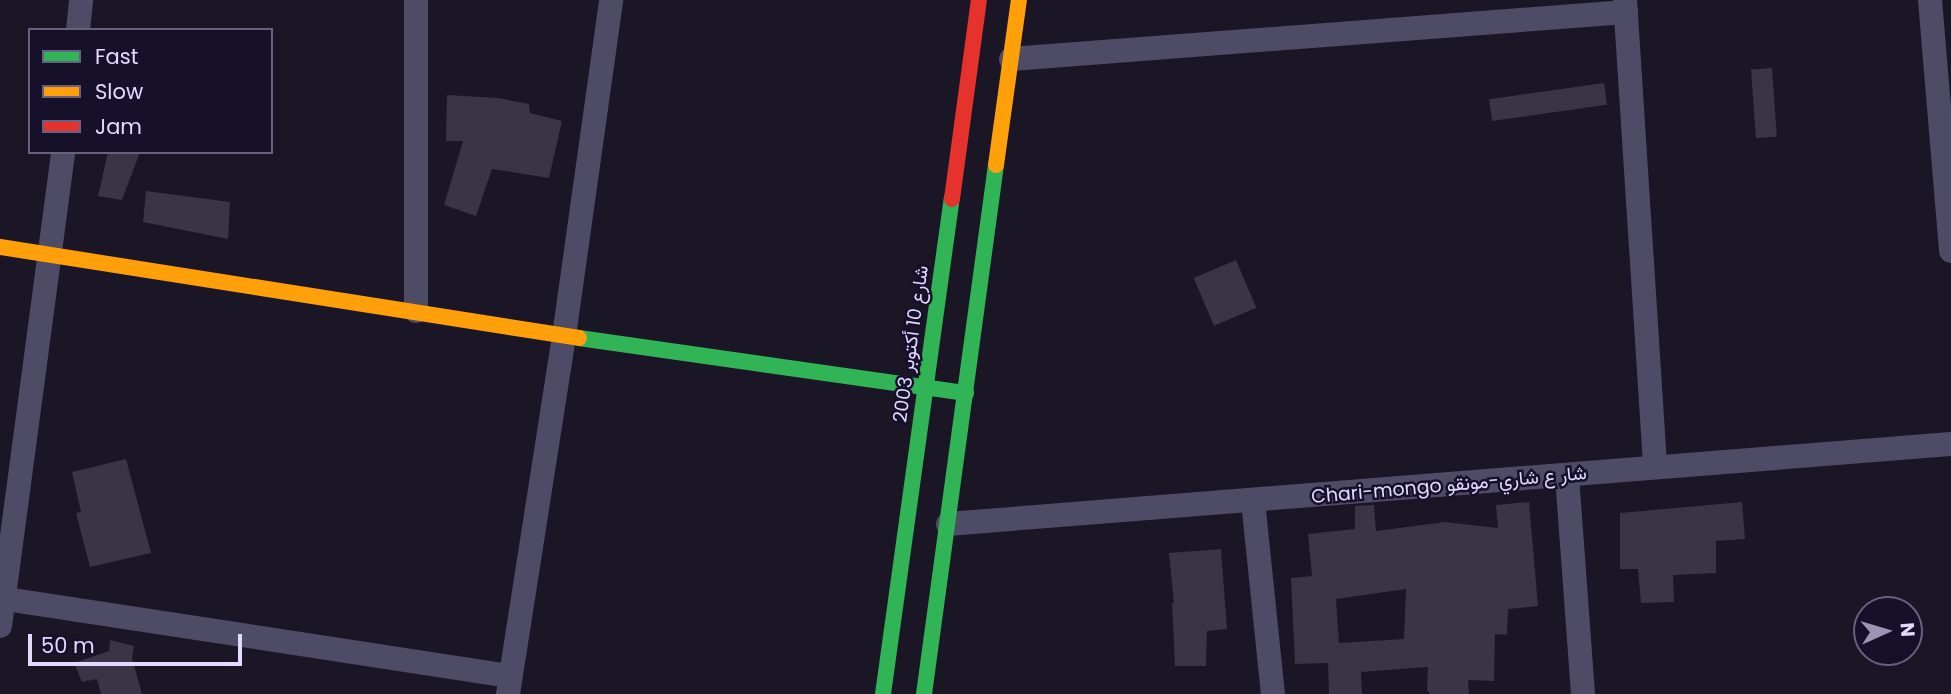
<!DOCTYPE html>
<html>
<head>
<meta charset="utf-8">
<style>
	body { margin:0 }
	#map { position:relative; width:1951px; height:694px; overflow:hidden; background:#1a1625; font-family:Poppins,Vazirmatn,sans-serif }
	div>[style] { position:absolute }
	.building>* { inset:0; background:#393446; transform-origin:0 0 }
	.street>* { height:24px; margin:-12px; padding:0 12px; transform-origin:12px; border-radius:12px; background:#4d4b66 }
	.fast>* { height:16px; margin:-8px; padding:0 8px; transform-origin:8px; border-radius:8px; background:#30b455 }
	.slow>* { height:16px; margin:-8px; padding:0 8px; transform-origin:8px; border-radius:8px; background:#ff9f0a }
	.jam>* { height:16px; margin:-8px; padding:0 8px; transform-origin:8px; border-radius:8px; background:#e5322d }
	span { translate:-50% -50%; white-space:nowrap; text-align:center; line-height:1.15; -webkit-text-stroke:5px #16102b; paint-order:stroke }
	.street-label { font-size:19px; color:#e0daff }
	.legend { position:absolute; left:28px; top:28px; width:245px; height:126px; box-sizing:border-box; background:#16102b; border:2px solid #676180; margin:0; padding:9px 12px; list-style:none; font-size:21px; color:#e0daff }
	.legend li { display:flex; align-items:center; gap:14px; height:35px }
	.legend b { width:35px; border:2px solid #676180 }
	.north { position:absolute; left:1853px; top:596px; width:70px; height:70px; box-sizing:border-box; background:#16102b; border:2px solid #676180; border-radius:50%; rotate:86deg; font-size:19px; font-weight:700; line-height:28px; text-align:center; color:#e0daff }
	.north::after { content:''; display:block; margin:auto; width:24px; height:32px; background:#9b95b3; clip-path:polygon(50% 0,100% 100%,50% 72%,0 100%) }
	.scale { position:absolute; left:28px; top:634px; width:214px; height:32px; box-sizing:border-box; border:4px solid #e0daff; border-top:0; padding-left:9px; font-size:21px; line-height:24px; white-space:nowrap; color:#e0daff; -webkit-text-stroke:5px #16102b; paint-order:stroke }
</style>
</head>
<body>
<div id="map">
	<div class="building">
		<div style="left:1772px;top:68px;width:69px;height:21px;rotate:86deg"></div>
		<div style="left:1604px;top:83px;width:22px;height:116px;rotate:82deg"></div>
		<div style="clip-path:polygon(447px 95px,498px 98px,529px 104px,530px 113px,562px 121px,549px 178px,492px 169px,476px 216px,444px 205px,463px 141px,446px 141px)"></div>
		<div style="clip-path:polygon(108px 152px,140px 152px,122px 200px,98px 196px)"></div>
		<div style="clip-path:polygon(146px 191px,230px 202px,228px 239px,143px 222px)"></div>
		<div style="left:1236px;top:260px;width:52px;height:46px;rotate:67deg"></div>
		<div style="clip-path:polygon(126px 459px,151px 553px,90px 567px,76px 513px,81px 512px,72px 472px)"></div>
		<div style="clip-path:polygon(evenodd,1529px 502px,1538px 606px,1508px 609px,1507px 635px,1495px 634px,1494px 681px,1468px 680px,1469px 694px,1430px 694px,1427px 690px,1428px 667px,1361px 672px,1362px 694px,1329px 694px,1328px 663px,1295px 664px,1291px 578px,1312px 576px,1308px 534px,1355px 529px,1355px 506px,1374px 505px,1376px 531px,1445px 522px,1498px 528px,1496px 505px,1529px 502px,1406px 589px,1404px 639px,1339px 643px,1336px 599px,1406px 589px)"></div>
		<div style="clip-path:polygon(1742px 502px,1745px 539px,1716px 541px,1716px 573px,1673px 575px,1674px 602px,1641px 603px,1638px 569px,1620px 569px,1620px 513px)"></div>
		<div style="clip-path:polygon(1221px 549px,1227px 629px,1207px 631px,1206px 666px,1175px 666px,1172px 603px,1174px 603px,1169px 553px)"></div>
		<div style="clip-path:polygon(110px 640px,134px 646px,132px 658px,142px 694px,101px 694px,97px 679px,82px 682px,74px 663px,109px 651px)"></div>
	</div>
	<div class="street">
		<div style="left:416px;top:0;width:311px;rotate:90deg"></div>
		<div style="left:1625px;top:0;width:468px;rotate:86.3deg"></div>
		<div style="left:1930px;top:0;width:252px;rotate:85.2deg"></div>
		<div style="left:78px;top:30px;width:30px;rotate:-84deg"></div>
		<div style="left:1011px;top:59px;width:617px;rotate:-4.37deg"></div>
		<div style="left:1567px;top:476px;width:219px;rotate:85.8deg"></div>
		<div style="left:1253px;top:501px;width:194px;rotate:84.1deg"></div>
		<div style="left:948px;top:524px;width:1006px;rotate:-4.56deg"></div>
		<div style="left:0;top:598px;width:516px;rotate:8.7deg"></div>
		<div style="left:0;top:626px;width:478px;rotate:-82.4deg"></div>
		<div style="left:508px;top:694px;width:362px;rotate:-81.1deg"></div>
		<div style="left:564px;top:336px;width:339px;rotate:-82deg"></div>
	</div>
	<div class="fast">
		<div style="left:579px;top:338px;width:391px;rotate:8.1deg"></div>
		<div style="left:883px;top:694px;width:500px;rotate:-82.1deg"></div>
		<div style="left:924px;top:694px;width:534px;rotate:-82.25deg"></div>
	</div>
	<div class="slow">
		<div style="left:996px;top:165px;width:167px;rotate:-82.1deg"></div>
		<div style="left:0;top:247px;width:586px;rotate:8.93deg"></div>
	</div>
	<div class="jam">
		<div style="left:952px;top:199px;width:201px;rotate:-82.3deg"></div>
	</div>
	<div class="street-label">
		<span style="left:911px;top:344px;rotate:-82deg">شارع 10 أكتوبر 2003</span>
		<span style="left:1449px;top:485px;rotate:-5deg">Chari-mongo شار ع شاري-مونقو</span>
	</div>
	<ul class="legend">
	<li><b style="height:9px;background:#30b455"></b>Fast</li>
	<li><b style="height:9px;background:#ff9f0a"></b>Slow</li>
	<li><b style="height:9px;background:#e5322d"></b>Jam</li>
	</ul>
	<div class="north">N</div>
	<div class="scale">50 m</div>
</div>
</body>
</html>
